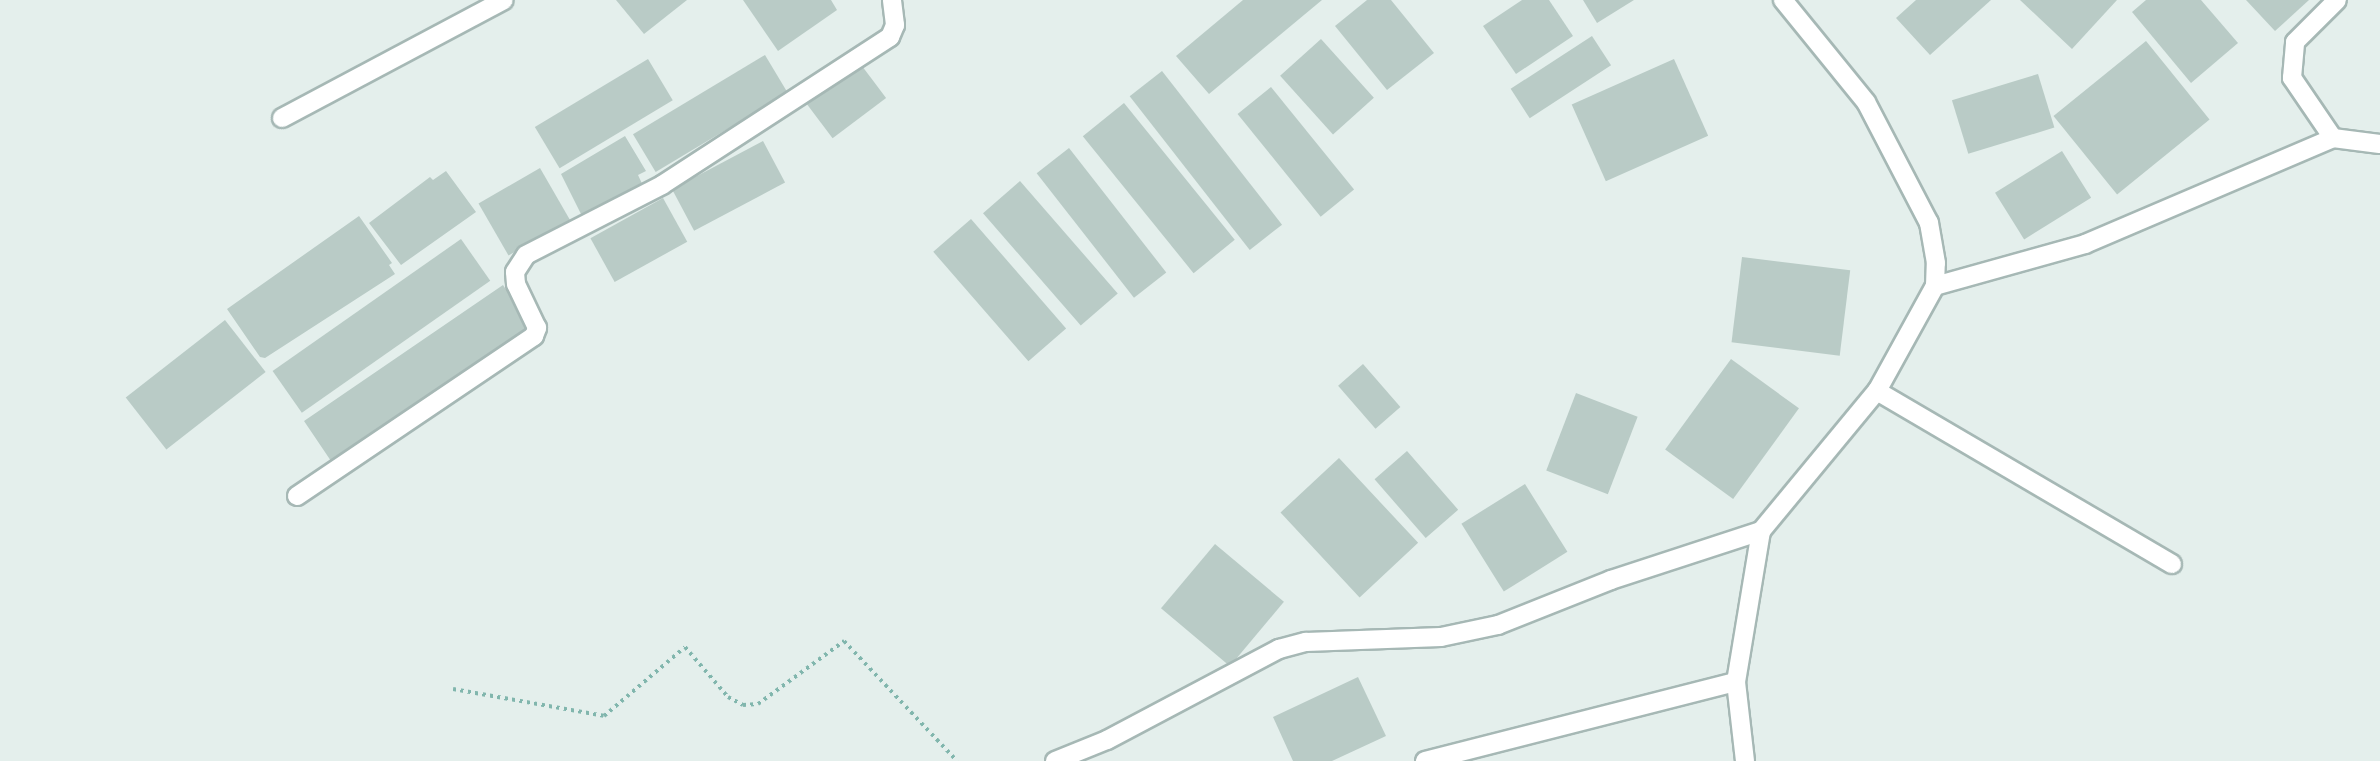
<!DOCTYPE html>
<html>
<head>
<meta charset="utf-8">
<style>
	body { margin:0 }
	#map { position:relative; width:2380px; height:761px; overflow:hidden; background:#e4efec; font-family:"Golos Text",sans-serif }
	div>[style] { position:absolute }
	.building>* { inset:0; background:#b9cbc6; transform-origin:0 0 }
	.path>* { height:4px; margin-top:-2px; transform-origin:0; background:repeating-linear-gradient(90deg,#81b6ad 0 3px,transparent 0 7.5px) }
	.roads { filter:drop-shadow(2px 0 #a6b8b5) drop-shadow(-2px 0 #a6b8b5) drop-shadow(0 2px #a6b8b5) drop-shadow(0 -2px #a6b8b5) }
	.lane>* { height:18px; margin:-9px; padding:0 9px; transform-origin:9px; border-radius:9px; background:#fff }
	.street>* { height:18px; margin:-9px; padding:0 9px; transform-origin:9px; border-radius:9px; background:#fff }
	span { translate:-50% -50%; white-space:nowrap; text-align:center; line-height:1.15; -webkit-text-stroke:5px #f6fbf9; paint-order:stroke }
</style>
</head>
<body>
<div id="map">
	<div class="building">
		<div style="clip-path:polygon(616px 0,687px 0,644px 34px)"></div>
		<div style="clip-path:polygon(743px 0,831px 0,837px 10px,778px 51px)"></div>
		<div style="clip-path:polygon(1243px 0,1322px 0,1209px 94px,1176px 56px)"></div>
		<div style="clip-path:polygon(1367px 0,1391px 0,1434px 53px,1387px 90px,1335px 26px)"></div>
		<div style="clip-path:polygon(1522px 0,1549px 0,1573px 36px,1516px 74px,1483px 26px)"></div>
		<div style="clip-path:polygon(1583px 0,1634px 0,1597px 23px)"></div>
		<div style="clip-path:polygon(1916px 0,1991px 0,1930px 55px,1896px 18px)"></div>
		<div style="clip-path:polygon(2020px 0,2117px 0,2072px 49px)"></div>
		<div style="clip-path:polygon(2146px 0,2201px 0,2238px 43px,2191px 83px,2132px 12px)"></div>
		<div style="clip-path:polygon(2246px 0,2309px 0,2275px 31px)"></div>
		<div style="left:1592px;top:36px;width:35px;height:97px;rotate:57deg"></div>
		<div style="left:1321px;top:39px;width:79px;height:55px;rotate:48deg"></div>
		<div style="left:2146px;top:41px;width:101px;height:119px;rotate:51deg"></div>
		<div style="left:765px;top:55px;width:44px;height:154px;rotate:59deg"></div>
		<div style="left:648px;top:59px;width:48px;height:132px;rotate:59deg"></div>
		<div style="left:1674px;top:59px;width:84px;height:112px;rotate:66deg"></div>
		<div style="left:859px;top:62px;width:45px;height:67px;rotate:53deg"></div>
		<div style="left:1162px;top:71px;width:195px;height:41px;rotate:52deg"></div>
		<div style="left:2038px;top:74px;width:56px;height:90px;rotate:73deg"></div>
		<div style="left:1271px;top:87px;width:132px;height:43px;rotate:51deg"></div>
		<div style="left:1124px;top:103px;width:176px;height:53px;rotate:51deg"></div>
		<div style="clip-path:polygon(625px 136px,646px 171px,638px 175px,645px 190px,585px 222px,561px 174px)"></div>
		<div style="left:763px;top:141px;width:47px;height:103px;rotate:62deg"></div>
		<div style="left:1069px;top:148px;width:158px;height:41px;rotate:52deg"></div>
		<div style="left:2062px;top:151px;width:55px;height:79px;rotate:58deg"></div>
		<div style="left:540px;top:168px;width:60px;height:71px;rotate:60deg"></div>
		<div style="clip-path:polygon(446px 171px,476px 212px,401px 265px,369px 223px,430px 177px,433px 180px)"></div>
		<div style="left:1020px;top:181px;width:149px;height:49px;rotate:49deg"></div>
		<div style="left:663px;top:198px;width:50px;height:83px;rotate:61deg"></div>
		<div style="clip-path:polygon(359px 216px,392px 263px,389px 265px,395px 274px,265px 358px,260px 357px,227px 309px)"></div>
		<div style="left:971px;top:219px;width:145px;height:50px;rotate:49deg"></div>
		<div style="left:461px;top:239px;width:51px;height:230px;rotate:55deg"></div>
		<div style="left:1742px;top:257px;width:109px;height:86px;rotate:7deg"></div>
		<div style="clip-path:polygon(503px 285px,530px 326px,522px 331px,523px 334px,331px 461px,304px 421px)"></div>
		<div style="left:225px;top:320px;width:66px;height:126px;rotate:52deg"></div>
		<div style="left:1731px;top:359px;width:84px;height:112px;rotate:36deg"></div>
		<div style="left:1363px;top:364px;width:57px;height:33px;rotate:49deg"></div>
		<div style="left:1576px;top:393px;width:66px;height:83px;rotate:21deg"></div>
		<div style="left:1407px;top:451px;width:78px;height:43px;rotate:49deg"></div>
		<div style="left:1339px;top:458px;width:116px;height:80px;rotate:47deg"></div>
		<div style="left:1525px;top:484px;width:80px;height:75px;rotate:58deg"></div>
		<div style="left:1215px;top:544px;width:90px;height:84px;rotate:40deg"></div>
		<div style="clip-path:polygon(1358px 677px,1386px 736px,1332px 761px,1293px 761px,1273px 717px)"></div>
	</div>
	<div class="path">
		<div style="left:453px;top:689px;width:153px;rotate:10.1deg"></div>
		<div style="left:604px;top:716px;width:106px;rotate:-40.4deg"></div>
		<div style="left:685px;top:647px;width:66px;rotate:49.3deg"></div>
		<div style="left:728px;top:697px;width:17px;rotate:28deg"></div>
		<div style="left:743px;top:705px;width:15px;rotate:-4deg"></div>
		<div style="left:758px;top:704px;width:107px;rotate:-36.2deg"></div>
		<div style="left:844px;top:641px;width:165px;rotate:46.7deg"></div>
	</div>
	<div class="roads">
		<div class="lane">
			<div style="left:2333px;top:138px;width:73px;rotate:-124.3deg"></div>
			<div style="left:2292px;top:78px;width:36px;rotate:-85deg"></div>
			<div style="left:2295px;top:42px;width:59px;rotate:-45deg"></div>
			<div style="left:297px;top:496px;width:286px;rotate:-34deg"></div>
			<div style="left:534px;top:336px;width:9px;rotate:-69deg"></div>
			<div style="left:537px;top:328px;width:49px;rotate:-115.5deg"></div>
			<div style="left:516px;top:284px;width:12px;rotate:-95deg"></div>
			<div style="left:515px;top:272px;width:20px;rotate:-57deg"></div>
			<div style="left:526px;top:255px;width:153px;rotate:-27.2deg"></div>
			<div style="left:662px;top:185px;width:272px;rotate:-33deg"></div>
			<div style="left:890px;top:37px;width:13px;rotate:-67deg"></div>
			<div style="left:895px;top:25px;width:25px;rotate:-97deg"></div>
		</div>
		<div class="street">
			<div style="left:282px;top:118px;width:251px;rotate:-28deg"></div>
			<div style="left:1935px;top:286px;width:156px;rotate:-15.6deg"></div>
			<div style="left:2085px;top:244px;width:270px;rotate:-23.1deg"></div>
			<div style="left:2333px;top:138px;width:47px;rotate:7.3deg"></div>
			<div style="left:1877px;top:391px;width:342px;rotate:30.4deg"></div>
			<div style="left:1055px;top:761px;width:56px;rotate:-22deg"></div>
			<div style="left:1107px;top:740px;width:195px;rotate:-27.9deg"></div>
			<div style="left:1279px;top:649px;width:28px;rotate:-15deg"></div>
			<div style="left:1306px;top:642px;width:135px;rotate:-2.1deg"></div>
			<div style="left:1441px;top:637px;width:58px;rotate:-11.9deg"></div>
			<div style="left:1498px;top:625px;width:122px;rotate:-21.7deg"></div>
			<div style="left:1611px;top:580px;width:158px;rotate:-18.1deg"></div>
			<div style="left:1425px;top:761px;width:321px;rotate:-14.3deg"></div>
			<div style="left:1745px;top:761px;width:80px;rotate:-96.5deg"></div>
			<div style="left:1736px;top:682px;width:153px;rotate:-80.6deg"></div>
			<div style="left:1761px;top:531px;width:182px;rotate:-50.4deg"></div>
			<div style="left:1877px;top:391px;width:120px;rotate:-61.1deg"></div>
			<div style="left:1935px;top:286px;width:23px;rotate:-88deg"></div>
			<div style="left:1936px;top:263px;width:41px;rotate:-99.9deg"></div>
			<div style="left:1929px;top:223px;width:136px;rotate:-117.5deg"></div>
			<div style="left:1866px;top:102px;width:132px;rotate:-129.1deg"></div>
		</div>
	</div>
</div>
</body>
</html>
